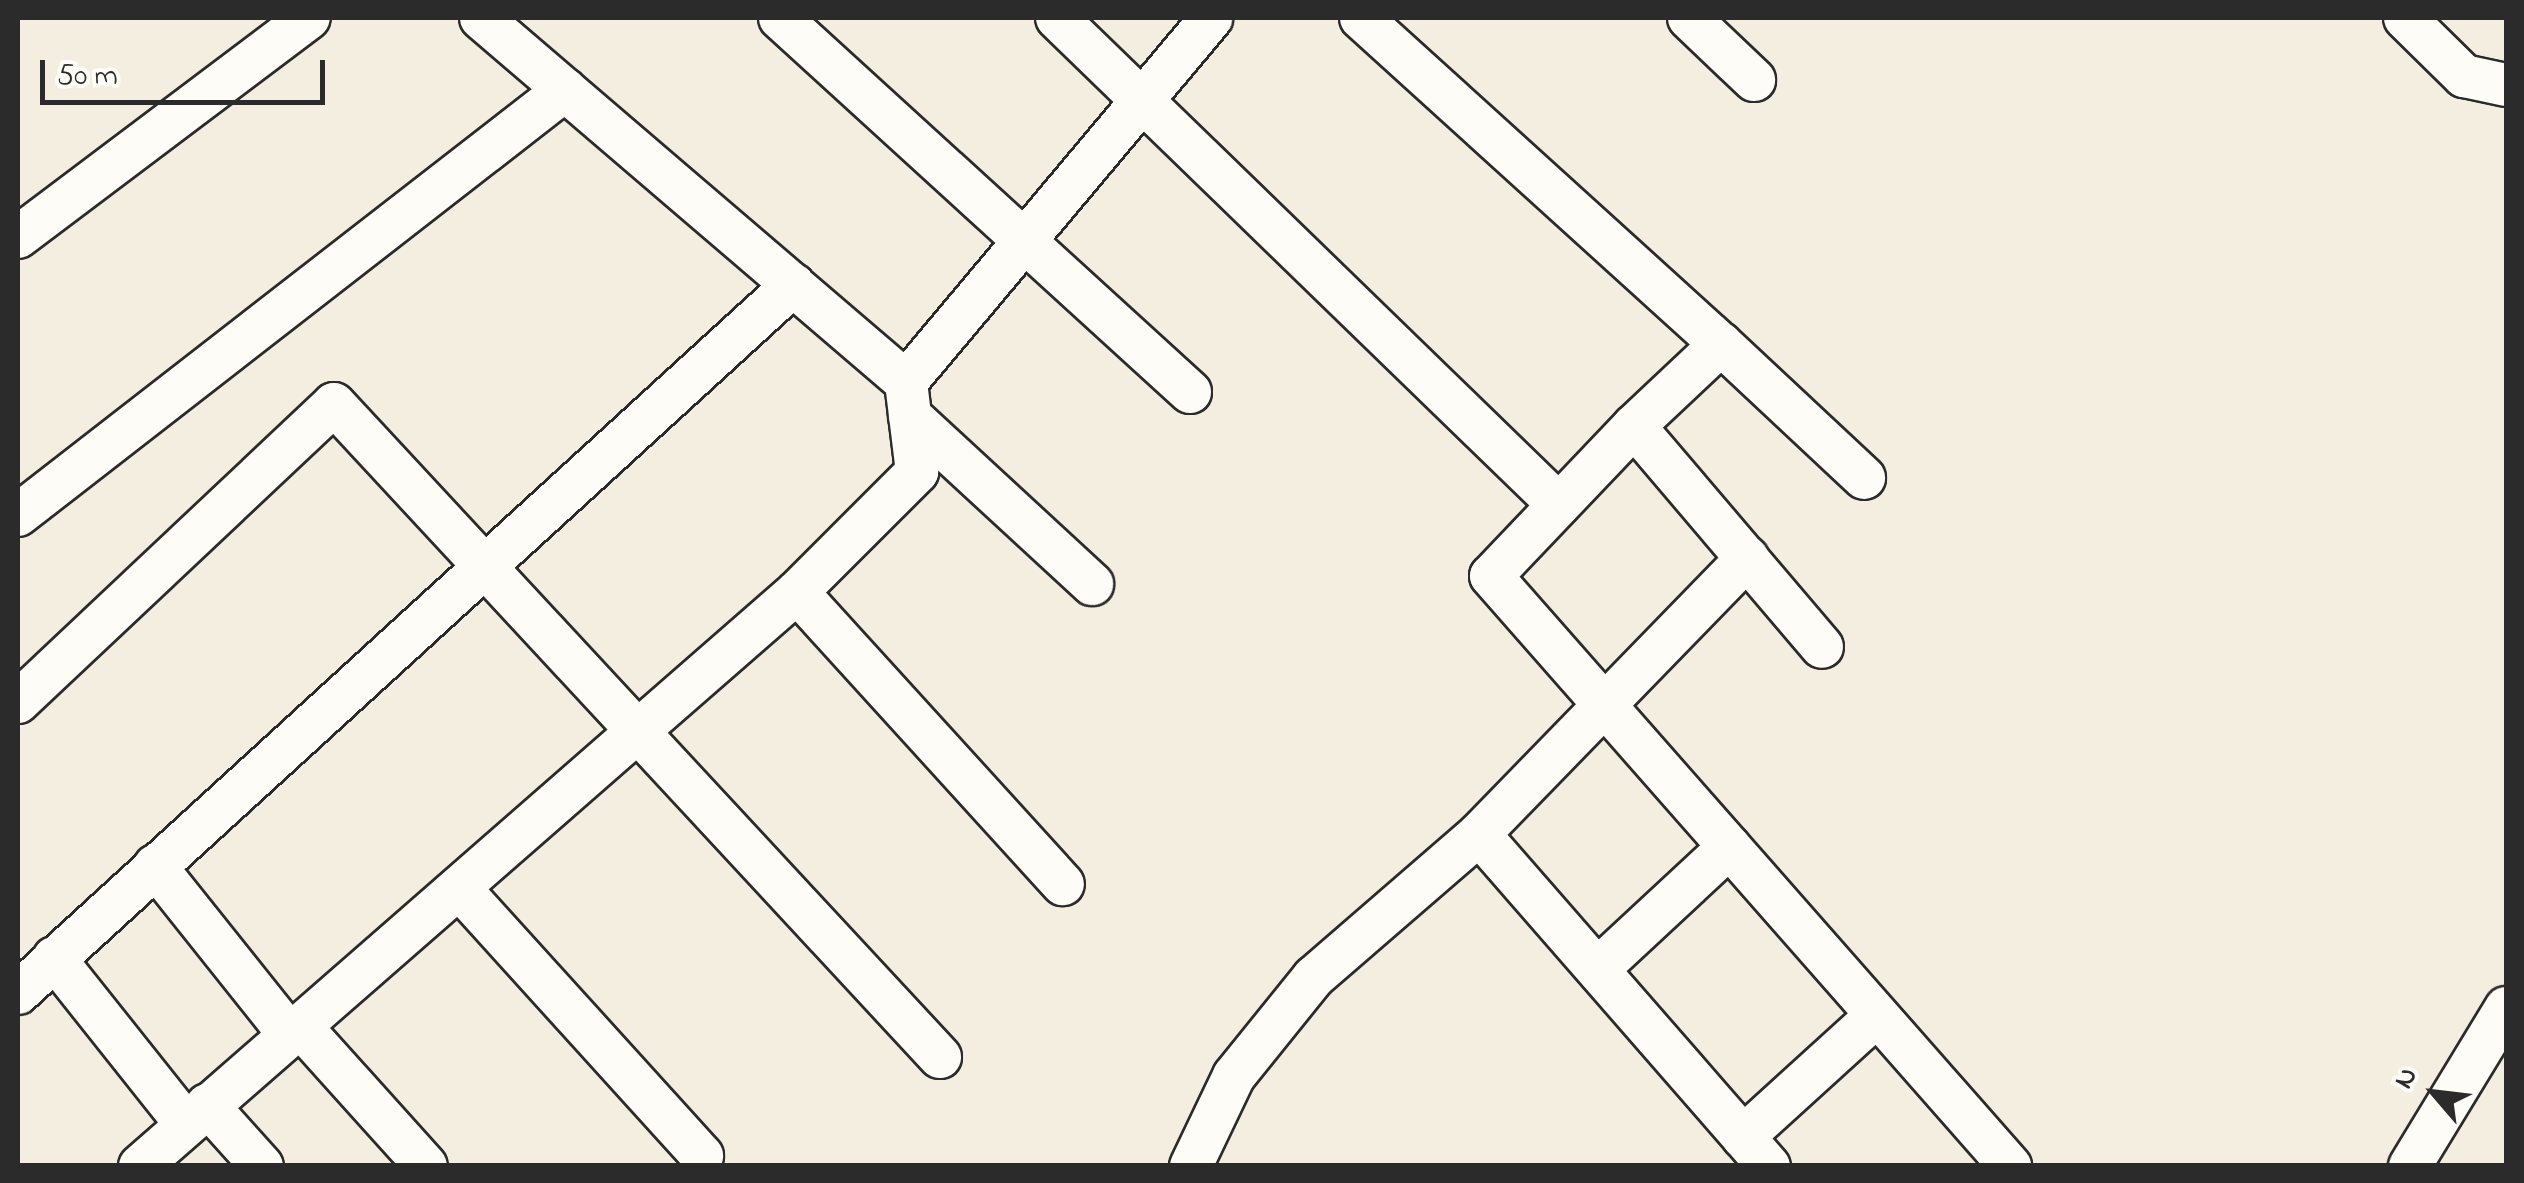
<!DOCTYPE html>
<html>
<head>
<meta charset="utf-8">
<style>
	body { margin:0 }
	#map { position:relative; width:2524px; height:1183px; overflow:hidden; background:#f4eee0; font-family:"Indie Flower",sans-serif }
	div>[style] { position:absolute }
	.roads { filter:drop-shadow(2px 0 #2b2b2b) drop-shadow(-2px 0 #2b2b2b) drop-shadow(0 2px #2b2b2b) drop-shadow(0 -2px #2b2b2b) }
	.minor>* { height:42px; margin:-21px; padding:0 21px; transform-origin:21px; border-radius:21px; background:#fdfcf7 }
	span { translate:-50% -50%; white-space:nowrap; text-align:center; line-height:1.15; -webkit-text-stroke:8px #fdfcf7; paint-order:stroke }
	.frame { position:absolute; inset:0; border:20px solid #2b2b2b; pointer-events:none }
	.north { position:absolute; left:2384px; top:1043px; width:100px; height:100px; -webkit-text-stroke:8px #fdfcf7; paint-order:stroke; rotate:298deg; font-size:28px; font-weight:700; line-height:40px; text-align:center; color:#2b2b2b }
	.north::after { content:''; display:block; margin:auto; width:35px; height:45px; background:#2b2b2b; clip-path:polygon(50% 0,100% 100%,50% 72%,0 100%) }
	.scale { position:absolute; left:40px; top:60px; width:285px; height:45px; box-sizing:border-box; border:5px solid #2b2b2b; border-top:0; padding-left:12px; font-size:30px; line-height:35px; white-space:nowrap; color:#2b2b2b; -webkit-text-stroke:8px #fdfcf7; paint-order:stroke }
</style>
</head>
<body>
<div id="map">
	<div class="roads">
		<div class="minor">
			<div style="left:481px;top:18px;width:560px;rotate:40.58deg"></div>
			<div style="left:780px;top:18px;width:555px;rotate:42.37deg"></div>
			<div style="left:1057px;top:18px;width:699px;rotate:44.13deg"></div>
			<div style="left:1361px;top:18px;width:486px;rotate:42.2deg"></div>
			<div style="left:1721px;top:344px;width:120px;rotate:136.7deg"></div>
			<div style="left:1634px;top:426px;width:290px;rotate:49.6deg"></div>
			<div style="left:1689px;top:18px;width:90px;rotate:43.6deg"></div>
			<div style="left:2405px;top:18px;width:83px;rotate:44.5deg"></div>
			<div style="left:2464px;top:76px;width:43px;rotate:12.1deg"></div>
			<div style="left:18px;top:237px;width:364px;rotate:-37deg"></div>
			<div style="left:1721px;top:344px;width:196px;rotate:43.1deg"></div>
			<div style="left:910px;top:416px;width:248px;rotate:42.7deg"></div>
			<div style="left:1634px;top:426px;width:207px;rotate:133.6deg"></div>
			<div style="left:1491px;top:576px;width:786px;rotate:48.66deg"></div>
			<div style="left:18px;top:515px;width:693px;rotate:-37.85deg"></div>
			<div style="left:797px;top:592px;width:395px;rotate:47.7deg"></div>
			<div style="left:18px;top:702px;width:434px;rotate:-43.3deg"></div>
			<div style="left:334px;top:404px;width:891px;rotate:47.14deg"></div>
			<div style="left:1479px;top:834px;width:441px;rotate:48.9deg"></div>
			<div style="left:155px;top:866px;width:216px;rotate:51.4deg"></div>
			<div style="left:461px;top:890px;width:359px;rotate:47.8deg"></div>
			<div style="left:54px;top:958px;width:212px;rotate:51.5deg"></div>
			<div style="left:1599px;top:968px;width:178px;rotate:-42.9deg"></div>
			<div style="left:18px;top:993px;width:1050px;rotate:-42.41deg"></div>
			<div style="left:300px;top:1026px;width:188px;rotate:48deg"></div>
			<div style="left:207px;top:1105px;width:82px;rotate:48deg"></div>
			<div style="left:1743px;top:1137px;width:181px;rotate:-42.3deg"></div>
			<div style="left:140px;top:1166px;width:872px;rotate:-41.14deg"></div>
			<div style="left:797px;top:592px;width:170px;rotate:-45deg"></div>
			<div style="left:917px;top:472px;width:91px;rotate:-97deg"></div>
			<div style="left:906px;top:382px;width:475px;rotate:-50deg"></div>
			<div style="left:1191px;top:1166px;width:100px;rotate:-64.5deg"></div>
			<div style="left:1234px;top:1076px;width:127px;rotate:-51.1deg"></div>
			<div style="left:1314px;top:977px;width:218px;rotate:-40.9deg"></div>
			<div style="left:1479px;top:834px;width:385px;rotate:-45.8deg"></div>
			<div style="left:2410px;top:1166px;width:185px;rotate:-58.7deg"></div>
		</div>
	</div>
	<div class="frame"></div>
	<div class="north">N</div>
	<div class="scale">50 m</div>
</div>
</body>
</html>
